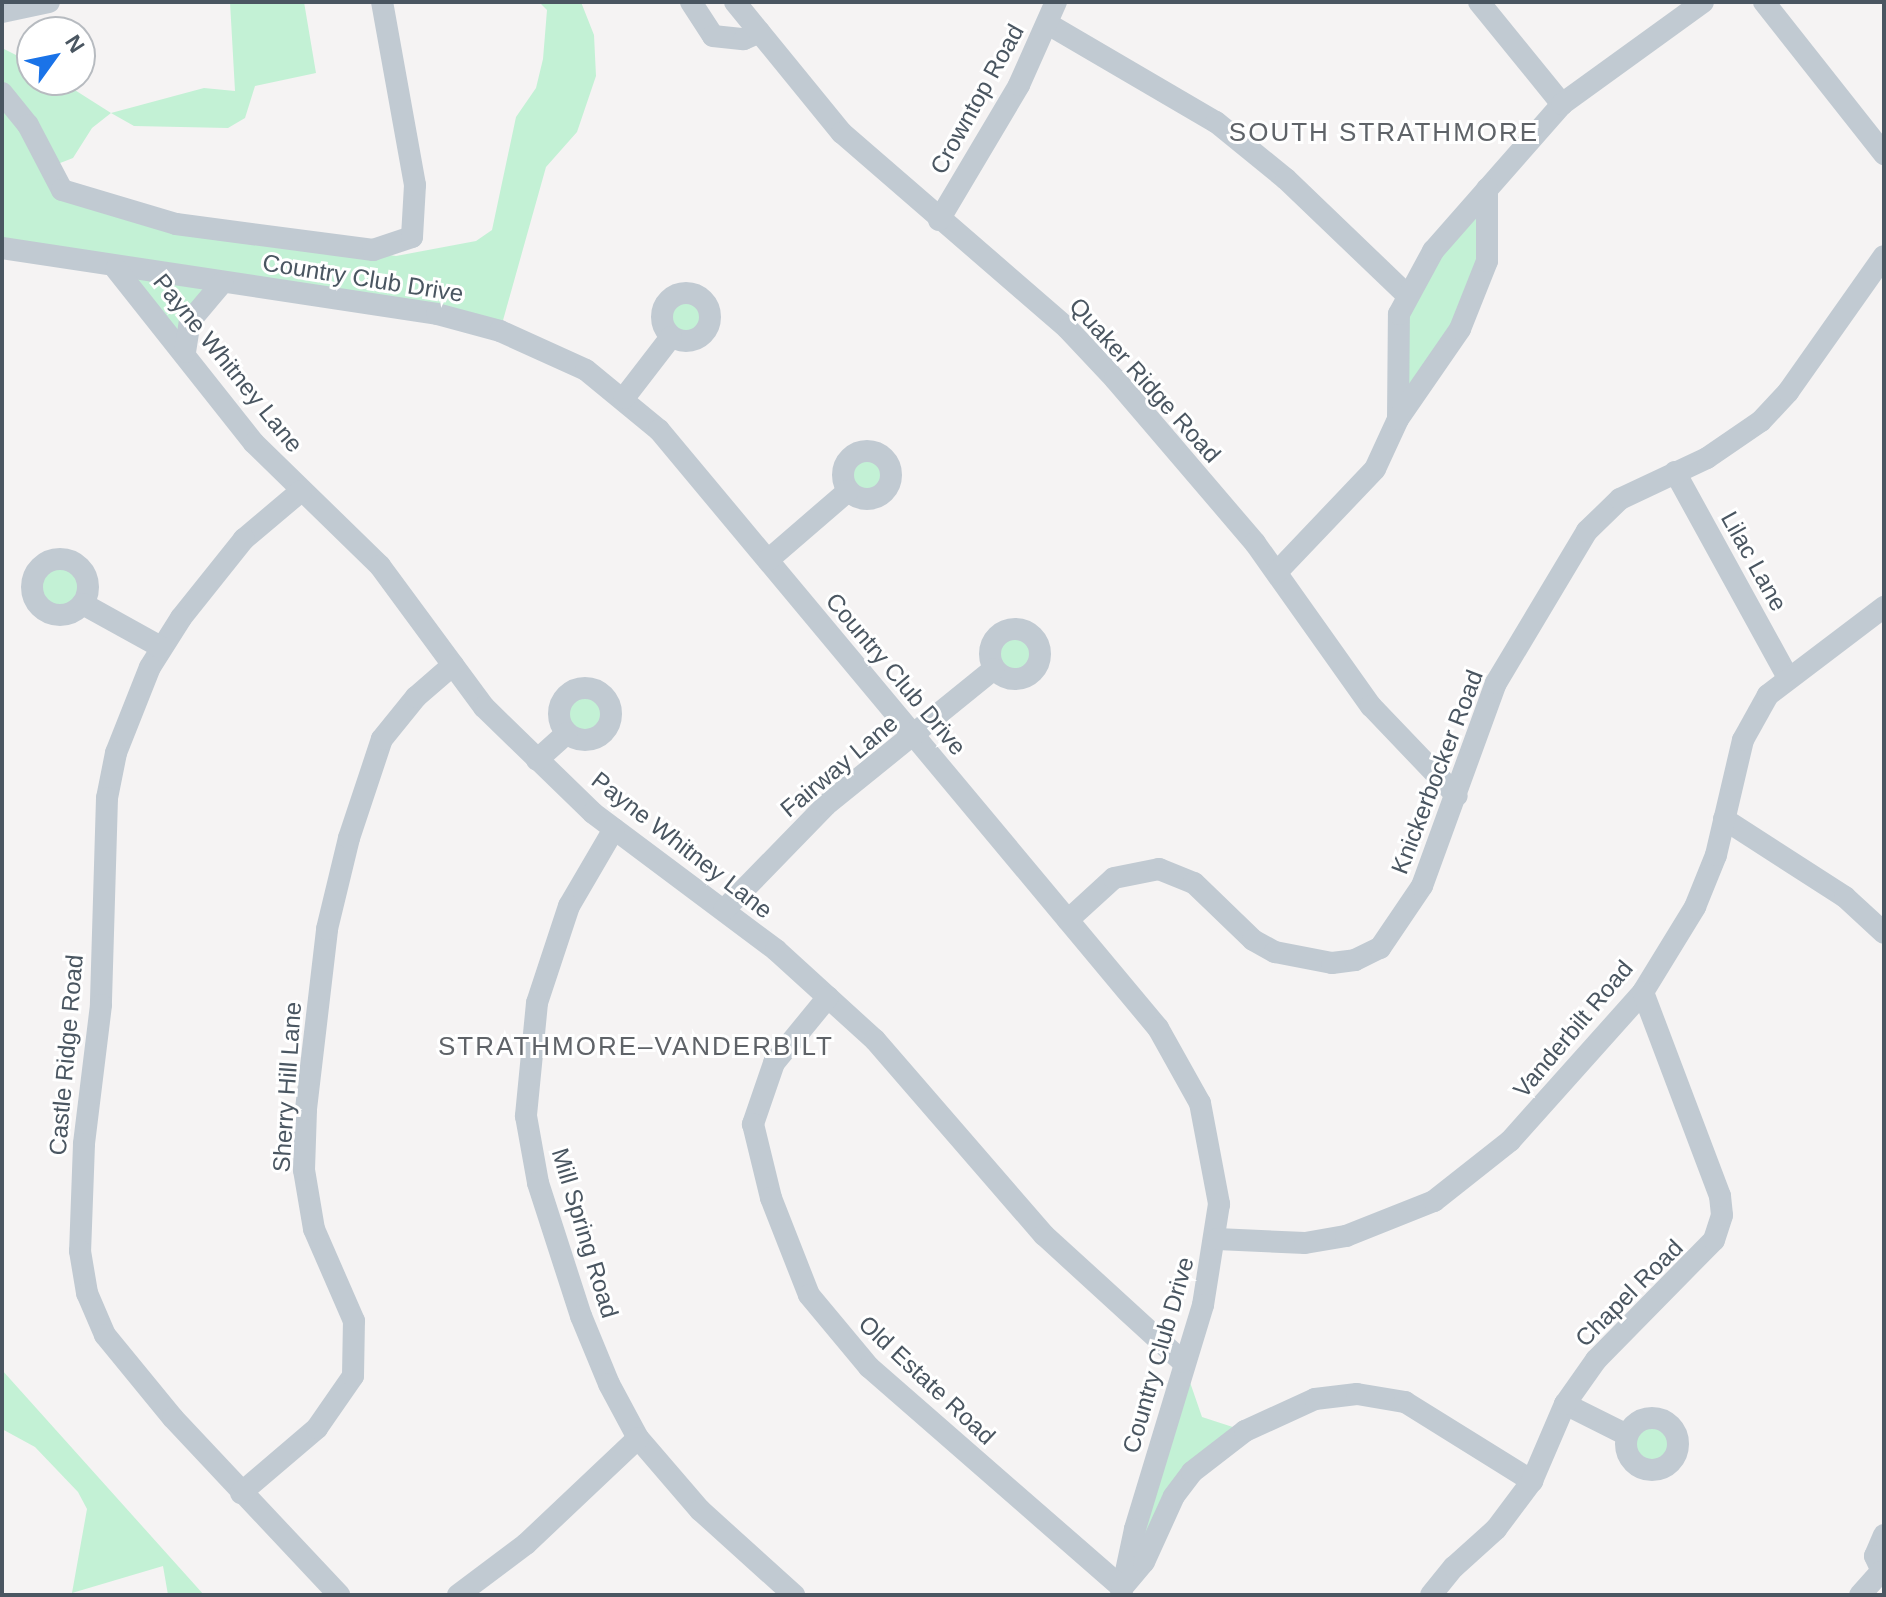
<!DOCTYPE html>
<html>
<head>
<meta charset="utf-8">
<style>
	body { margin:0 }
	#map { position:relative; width:1886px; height:1597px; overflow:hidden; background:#f5f3f3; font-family:Helvetica,sans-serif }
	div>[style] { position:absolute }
	.green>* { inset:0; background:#c3f1d5 }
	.round { border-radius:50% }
	.minor>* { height:22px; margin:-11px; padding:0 11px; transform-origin:11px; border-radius:11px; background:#c1cad2 }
	.minor>.ring { margin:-11px; padding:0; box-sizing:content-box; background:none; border:22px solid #c1cad2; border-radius:50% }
	span { translate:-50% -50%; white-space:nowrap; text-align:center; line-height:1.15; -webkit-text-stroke:6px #fff; paint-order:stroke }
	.street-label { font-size:24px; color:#4a5661 }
	.neighbourhood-label { font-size:26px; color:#5f6368; letter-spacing:2px }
	.frame { position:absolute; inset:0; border:4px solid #4a5661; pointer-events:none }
	.north { position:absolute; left:16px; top:16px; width:80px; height:80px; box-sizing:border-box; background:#fff; border:2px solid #b7bbc0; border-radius:50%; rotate:57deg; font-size:22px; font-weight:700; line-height:32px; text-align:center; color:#4a5661 }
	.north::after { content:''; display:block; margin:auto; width:28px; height:36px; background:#1a73e8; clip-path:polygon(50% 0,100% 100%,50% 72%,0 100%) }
</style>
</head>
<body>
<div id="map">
	<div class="green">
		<div style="clip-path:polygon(230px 2px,304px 2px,316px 73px,255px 86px,245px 118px,228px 128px,134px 126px,111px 113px,92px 128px,73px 158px,55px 165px,62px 190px,176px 224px,396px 256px,476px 241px,492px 230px,516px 117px,536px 88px,543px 59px,547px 10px,539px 2px,581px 2px,594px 35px,596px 76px,577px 132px,546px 167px,500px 331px,222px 283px,185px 352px,116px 269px,2px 248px,2px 48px,32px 63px,32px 80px,59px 80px,111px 113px,204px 88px,235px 91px)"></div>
		<div style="clip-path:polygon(1487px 189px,1487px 261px,1417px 393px,1398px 389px,1399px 314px)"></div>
		<div class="round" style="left:662px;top:293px;width:48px;height:48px"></div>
		<div class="round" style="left:843px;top:451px;width:48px;height:48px"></div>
		<div class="round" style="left:31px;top:559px;width:56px;height:56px"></div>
		<div class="round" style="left:990px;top:629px;width:50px;height:50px"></div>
		<div class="round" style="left:560px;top:688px;width:52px;height:52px"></div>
		<div style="clip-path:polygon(1183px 1362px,1202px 1417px,1245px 1431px,1217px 1448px,1156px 1533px,1129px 1552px)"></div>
		<div style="clip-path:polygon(2px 1370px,204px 1595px,168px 1595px,163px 1566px,72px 1593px,87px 1509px,78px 1492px,35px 1447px,2px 1429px)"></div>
		<div class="round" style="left:1626px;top:1418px;width:52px;height:52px"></div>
	</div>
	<div class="minor">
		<div style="left:691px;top:2px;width:40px;rotate:57.1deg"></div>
		<div style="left:713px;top:36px;width:31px;rotate:6deg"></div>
		<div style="left:744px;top:39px;width:17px;rotate:-24deg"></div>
		<div style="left:735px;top:2px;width:169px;rotate:50.8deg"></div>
		<div style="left:842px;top:133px;width:299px;rotate:40.9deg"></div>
		<div style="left:1068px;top:329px;width:69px;rotate:46.8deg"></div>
		<div style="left:1115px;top:379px;width:216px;rotate:49.5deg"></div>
		<div style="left:1255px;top:543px;width:200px;rotate:54.6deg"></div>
		<div style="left:1371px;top:706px;width:124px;rotate:46.3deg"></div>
		<div style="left:1479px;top:2px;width:132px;rotate:50.9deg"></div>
		<div style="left:1764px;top:2px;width:194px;rotate:51.7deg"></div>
		<div style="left:2px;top:12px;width:48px;rotate:-12deg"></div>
		<div style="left:1048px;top:24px;width:194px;rotate:30.3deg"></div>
		<div style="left:1216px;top:122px;width:90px;rotate:39.2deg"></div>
		<div style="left:1286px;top:179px;width:166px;rotate:43.8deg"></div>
		<div style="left:2px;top:93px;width:41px;rotate:50.9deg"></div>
		<div style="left:28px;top:125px;width:73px;rotate:62.4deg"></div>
		<div style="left:62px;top:190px;width:119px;rotate:16.6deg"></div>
		<div style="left:176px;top:224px;width:199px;rotate:7.5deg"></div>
		<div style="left:373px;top:250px;width:41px;rotate:-18.4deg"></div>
		<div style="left:412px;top:237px;width:52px;rotate:-86.7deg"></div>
		<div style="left:415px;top:185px;width:186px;rotate:-100.2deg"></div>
		<div style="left:939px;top:220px;width:157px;rotate:-59.3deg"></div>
		<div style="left:1019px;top:85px;width:91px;rotate:-66deg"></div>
		<div style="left:2px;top:248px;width:440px;rotate:8.6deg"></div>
		<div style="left:437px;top:314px;width:65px;rotate:15.1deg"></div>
		<div style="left:500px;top:331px;width:94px;rotate:24.4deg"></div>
		<div style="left:586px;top:370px;width:94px;rotate:39.4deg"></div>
		<div style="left:659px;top:430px;width:779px;rotate:50.16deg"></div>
		<div style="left:1158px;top:1028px;width:86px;rotate:60.8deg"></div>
		<div style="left:1200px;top:1103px;width:103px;rotate:79.3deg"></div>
		<div style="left:1219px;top:1204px;width:102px;rotate:99deg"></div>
		<div style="left:1203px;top:1305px;width:234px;rotate:106.9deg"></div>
		<div style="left:1135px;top:1529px;width:67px;rotate:102deg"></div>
		<div style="left:116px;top:269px;width:222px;rotate:51.6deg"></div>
		<div style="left:254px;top:443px;width:176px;rotate:44.3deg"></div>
		<div style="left:380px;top:566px;width:175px;rotate:53.6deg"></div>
		<div style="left:484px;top:707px;width:152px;rotate:44.2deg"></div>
		<div style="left:593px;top:813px;width:229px;rotate:36.8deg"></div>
		<div style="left:776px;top:950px;width:134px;rotate:42.3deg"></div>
		<div style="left:875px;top:1040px;width:258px;rotate:49.1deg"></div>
		<div style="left:1044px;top:1235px;width:188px;rotate:42.4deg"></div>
		<div class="ring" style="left:662px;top:293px;width:26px;height:26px"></div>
		<div style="left:185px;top:352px;width:31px;rotate:-81deg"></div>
		<div style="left:190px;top:321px;width:50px;rotate:-49.9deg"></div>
		<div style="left:624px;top:398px;width:77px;rotate:-52.4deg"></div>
		<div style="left:1398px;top:419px;width:105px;rotate:-89.5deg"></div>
		<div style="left:1399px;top:314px;width:72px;rotate:-61.6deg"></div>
		<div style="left:1433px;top:251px;width:196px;rotate:-48.7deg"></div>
		<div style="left:1562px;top:104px;width:174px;rotate:-35.9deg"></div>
		<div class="ring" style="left:843px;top:451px;width:26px;height:26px"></div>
		<div style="left:1675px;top:472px;width:233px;rotate:61.2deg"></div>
		<div style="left:301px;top:491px;width:75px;rotate:139.9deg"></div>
		<div style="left:244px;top:539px;width:101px;rotate:128.6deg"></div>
		<div style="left:181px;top:618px;width:58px;rotate:122.3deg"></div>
		<div style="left:150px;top:667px;width:92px;rotate:111.6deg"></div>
		<div style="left:116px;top:753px;width:46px;rotate:101.3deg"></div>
		<div style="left:107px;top:798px;width:207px;rotate:91.7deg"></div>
		<div style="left:101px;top:1005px;width:140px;rotate:97deg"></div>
		<div style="left:84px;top:1144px;width:107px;rotate:92.1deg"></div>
		<div style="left:80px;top:1251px;width:43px;rotate:80.5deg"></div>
		<div style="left:87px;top:1293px;width:46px;rotate:66.8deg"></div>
		<div style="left:105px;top:1335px;width:107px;rotate:50.7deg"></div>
		<div style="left:173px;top:1418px;width:243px;rotate:46.8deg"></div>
		<div class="ring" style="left:32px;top:559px;width:34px;height:34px"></div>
		<div style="left:768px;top:560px;width:106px;rotate:-40.8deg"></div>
		<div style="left:1277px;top:572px;width:142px;rotate:-46.4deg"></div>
		<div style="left:1375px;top:469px;width:55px;rotate:-65.3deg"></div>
		<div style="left:1398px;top:419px;width:109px;rotate:-55.4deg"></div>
		<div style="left:1460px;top:329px;width:73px;rotate:-68.3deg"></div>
		<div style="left:1487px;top:261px;width:72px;rotate:-90deg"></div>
		<div style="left:83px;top:604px;width:89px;rotate:28.9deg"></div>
		<div class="ring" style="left:990px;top:629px;width:28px;height:28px"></div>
		<div class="ring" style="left:559px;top:688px;width:30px;height:30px"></div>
		<div style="left:537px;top:760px;width:40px;rotate:-42deg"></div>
		<div style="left:1724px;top:819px;width:144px;rotate:32.8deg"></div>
		<div style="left:1845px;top:897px;width:53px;rotate:42.7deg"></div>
		<div style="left:614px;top:829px;width:89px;rotate:120.3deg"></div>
		<div style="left:569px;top:906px;width:102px;rotate:108.3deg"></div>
		<div style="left:537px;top:1003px;width:114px;rotate:95.6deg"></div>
		<div style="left:526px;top:1116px;width:68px;rotate:79.8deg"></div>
		<div style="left:538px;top:1183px;width:140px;rotate:72.1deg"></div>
		<div style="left:581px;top:1316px;width:74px;rotate:67.6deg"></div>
		<div style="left:609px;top:1384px;width:61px;rotate:61.8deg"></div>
		<div style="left:638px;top:1438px;width:95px;rotate:49.3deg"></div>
		<div style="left:700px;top:1510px;width:127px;rotate:42.1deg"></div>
		<div style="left:724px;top:910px;width:146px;rotate:-45.8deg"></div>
		<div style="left:826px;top:805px;width:216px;rotate:-39deg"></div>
		<div style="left:1068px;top:920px;width:62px;rotate:-42.4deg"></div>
		<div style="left:1114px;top:878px;width:46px;rotate:-11.3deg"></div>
		<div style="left:1159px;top:869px;width:38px;rotate:22deg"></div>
		<div style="left:1194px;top:883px;width:82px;rotate:44deg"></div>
		<div style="left:1253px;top:940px;width:25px;rotate:29deg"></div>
		<div style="left:1275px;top:952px;width:58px;rotate:10.9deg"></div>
		<div style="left:1332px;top:963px;width:23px;rotate:-7deg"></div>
		<div style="left:1355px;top:960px;width:28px;rotate:-26deg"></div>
		<div style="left:1380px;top:948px;width:75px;rotate:-55.9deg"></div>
		<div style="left:1422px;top:886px;width:216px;rotate:-70deg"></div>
		<div style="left:1496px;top:683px;width:177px;rotate:-59.1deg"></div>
		<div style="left:1587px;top:531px;width:46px;rotate:-44.1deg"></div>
		<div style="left:1620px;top:499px;width:96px;rotate:-25.2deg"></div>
		<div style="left:1707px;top:458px;width:65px;rotate:-34.4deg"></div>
		<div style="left:1761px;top:421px;width:40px;rotate:-47deg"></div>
		<div style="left:1788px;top:392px;width:166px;rotate:-54.8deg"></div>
		<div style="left:828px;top:997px;width:85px;rotate:129.3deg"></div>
		<div style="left:774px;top:1063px;width:65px;rotate:109deg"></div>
		<div style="left:753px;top:1124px;width:76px;rotate:76.3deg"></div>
		<div style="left:771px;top:1198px;width:104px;rotate:68.6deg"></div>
		<div style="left:809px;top:1295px;width:94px;rotate:50.2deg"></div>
		<div style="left:869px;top:1367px;width:336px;rotate:41.1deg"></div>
		<div style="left:1122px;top:1588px;width:34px;rotate:-50deg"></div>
		<div style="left:1144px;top:1562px;width:72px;rotate:-65.6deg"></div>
		<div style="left:1174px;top:1496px;width:30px;rotate:-53deg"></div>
		<div style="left:1192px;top:1472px;width:67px;rotate:-37.7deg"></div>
		<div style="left:1245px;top:1431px;width:77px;rotate:-24.6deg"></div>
		<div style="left:1315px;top:1399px;width:42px;rotate:-6.8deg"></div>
		<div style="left:1357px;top:1394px;width:49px;rotate:9.5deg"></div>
		<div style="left:1405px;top:1402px;width:150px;rotate:31.9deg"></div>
		<div style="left:1217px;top:1239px;width:88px;rotate:2.6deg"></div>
		<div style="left:1305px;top:1243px;width:42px;rotate:-9.7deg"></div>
		<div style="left:1346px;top:1236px;width:95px;rotate:-21.7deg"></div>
		<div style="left:1434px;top:1201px;width:97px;rotate:-38.3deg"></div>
		<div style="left:1510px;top:1141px;width:200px;rotate:-48.2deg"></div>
		<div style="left:1643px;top:992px;width:100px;rotate:-58.5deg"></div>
		<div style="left:1695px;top:907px;width:56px;rotate:-68deg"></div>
		<div style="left:1716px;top:855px;width:118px;rotate:-76.8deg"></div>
		<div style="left:1743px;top:740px;width:51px;rotate:-60.9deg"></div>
		<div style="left:1768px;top:695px;width:146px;rotate:-37.2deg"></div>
		<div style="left:1565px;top:1404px;width:69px;rotate:26.6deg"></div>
		<div class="ring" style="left:1626px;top:1418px;width:30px;height:30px"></div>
		<div style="left:241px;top:1493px;width:100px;rotate:-40.5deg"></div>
		<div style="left:317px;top:1428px;width:63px;rotate:-55.3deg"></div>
		<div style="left:353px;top:1376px;width:55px;rotate:-89deg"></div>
		<div style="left:354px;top:1321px;width:100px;rotate:-113.5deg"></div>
		<div style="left:314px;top:1229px;width:60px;rotate:-99.6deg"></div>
		<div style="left:304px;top:1170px;width:61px;rotate:-88.1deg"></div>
		<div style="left:306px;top:1109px;width:181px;rotate:-83.3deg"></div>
		<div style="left:327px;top:929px;width:94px;rotate:-76.4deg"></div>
		<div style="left:349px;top:838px;width:104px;rotate:-71.6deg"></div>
		<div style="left:382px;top:739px;width:54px;rotate:-51deg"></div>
		<div style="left:416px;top:697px;width:49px;rotate:-40.9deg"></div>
		<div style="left:1884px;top:1535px;width:23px;rotate:113deg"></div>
		<div style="left:1875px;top:1556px;width:21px;rotate:65deg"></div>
		<div style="left:458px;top:1595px;width:85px;rotate:-36.9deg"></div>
		<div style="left:526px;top:1544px;width:154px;rotate:-43.4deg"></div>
		<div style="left:1431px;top:1595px;width:36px;rotate:-51deg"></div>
		<div style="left:1454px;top:1567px;width:57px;rotate:-42.1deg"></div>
		<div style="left:1496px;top:1529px;width:60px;rotate:-53.1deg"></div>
		<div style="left:1532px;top:1481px;width:84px;rotate:-66.8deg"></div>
		<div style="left:1565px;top:1404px;width:54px;rotate:-54.8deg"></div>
		<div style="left:1596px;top:1360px;width:168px;rotate:-45.5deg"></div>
		<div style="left:1714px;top:1240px;width:26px;rotate:-72deg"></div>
		<div style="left:1722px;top:1215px;width:19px;rotate:-96deg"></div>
		<div style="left:1720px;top:1196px;width:218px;rotate:-110.7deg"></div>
		<div style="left:1860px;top:1595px;width:31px;rotate:-48deg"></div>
	</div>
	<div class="street-label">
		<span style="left:977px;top:99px;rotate:-61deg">Crowntop Road</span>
		<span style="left:363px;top:278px;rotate:9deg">Country Club Drive</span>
		<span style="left:228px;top:363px;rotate:51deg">Payne Whitney Lane</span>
		<span style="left:1145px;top:380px;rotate:48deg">Quaker Ridge Road</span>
		<span style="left:1754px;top:561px;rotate:61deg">Lilac Lane</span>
		<span style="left:896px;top:674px;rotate:50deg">Country Club Drive</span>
		<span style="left:839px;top:766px;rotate:-40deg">Fairway Lane</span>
		<span style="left:1437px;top:772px;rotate:-69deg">Knickerbocker Road</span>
		<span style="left:682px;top:845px;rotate:38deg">Payne Whitney Lane</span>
		<span style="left:1573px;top:1029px;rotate:-50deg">Vanderbilt Road</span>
		<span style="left:66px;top:1055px;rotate:-85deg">Castle Ridge Road</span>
		<span style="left:287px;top:1087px;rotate:-86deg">Sherry Hill Lane</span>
		<span style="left:585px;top:1233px;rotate:73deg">Mill Spring Road</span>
		<span style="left:1629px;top:1293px;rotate:-45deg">Chapel Road</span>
		<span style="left:1158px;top:1355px;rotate:-74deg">Country Club Drive</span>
		<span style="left:927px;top:1380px;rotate:43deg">Old Estate Road</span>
	</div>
	<div class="neighbourhood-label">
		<span style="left:1384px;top:133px">SOUTH STRATHMORE</span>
		<span style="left:636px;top:1047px">STRATHMORE–VANDERBILT</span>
	</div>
	<div class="frame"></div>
	<div class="north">N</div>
</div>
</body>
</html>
